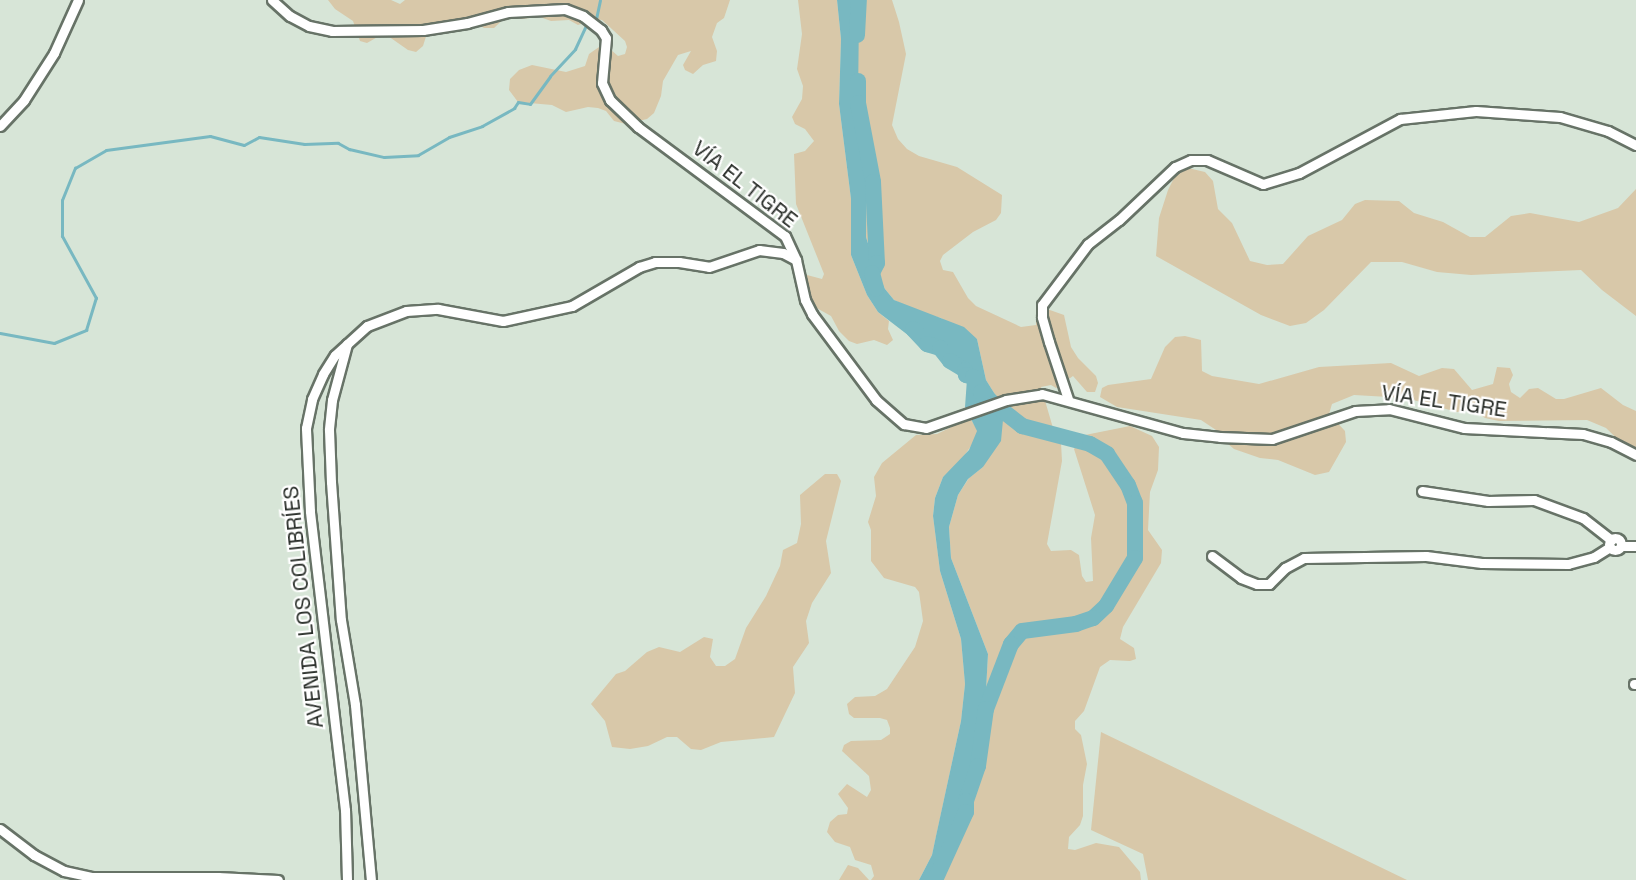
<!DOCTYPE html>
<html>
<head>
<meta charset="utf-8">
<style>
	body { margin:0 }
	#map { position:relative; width:1636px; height:880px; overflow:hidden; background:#d7e5d7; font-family:"Space Grotesk",sans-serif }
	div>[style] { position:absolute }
	.green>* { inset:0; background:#d8c8a9 }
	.water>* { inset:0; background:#78b8c1 }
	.stream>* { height:3px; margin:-1.5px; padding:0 1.5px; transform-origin:1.5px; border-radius:1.5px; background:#78b8c1 }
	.river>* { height:16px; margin:-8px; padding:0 8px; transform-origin:8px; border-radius:8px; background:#78b8c1 }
	.roads { filter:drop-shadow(2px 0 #677367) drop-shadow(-2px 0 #677367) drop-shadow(0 2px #677367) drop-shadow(0 -2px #677367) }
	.minor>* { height:9px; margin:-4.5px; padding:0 4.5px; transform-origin:4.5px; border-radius:4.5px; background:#fff }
	.minor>.ring { margin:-4.5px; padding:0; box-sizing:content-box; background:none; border:9px solid #fff; border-radius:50% }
	span { translate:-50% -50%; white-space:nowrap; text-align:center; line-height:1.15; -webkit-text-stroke:4.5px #fff; paint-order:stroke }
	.street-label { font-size:22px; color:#282d28 }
</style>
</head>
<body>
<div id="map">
	<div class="green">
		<div style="clip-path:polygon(328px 0,391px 0,400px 4px,405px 0,730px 0,724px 18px,717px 23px,712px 37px,717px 51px,716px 61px,703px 65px,693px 74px,685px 70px,683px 65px,691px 51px,678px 55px,663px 81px,661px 96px,654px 113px,647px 119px,626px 124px,614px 121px,606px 111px,598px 108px,588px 107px,566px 112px,552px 105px,518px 102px,509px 90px,510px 79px,519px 70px,532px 65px,566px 72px,585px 66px,589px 54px,599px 47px,610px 49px,618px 56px,625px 54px,627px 47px,625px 41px,602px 20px,596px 19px,578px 25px,569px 20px,551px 21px,540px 17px,521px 19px,508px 15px,494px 28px,484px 28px,468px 18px,438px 23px,430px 24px,423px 46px,416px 52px,408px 50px,388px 36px,381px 35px,367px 43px,360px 41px,353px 21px,335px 9px)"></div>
		<div style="clip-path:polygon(798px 0,837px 0,841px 39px,839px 104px,851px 199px,851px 255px,867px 295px,878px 312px,889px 321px,888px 329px,893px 340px,887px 345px,874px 340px,857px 344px,849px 341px,839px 331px,831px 316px,813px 306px,804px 282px,807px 275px,822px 279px,824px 274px,796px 204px,794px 154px,805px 151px,814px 141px,805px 129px,795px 124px,792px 117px,802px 99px,803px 86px,797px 69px,802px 34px)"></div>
		<div style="clip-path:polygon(857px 0,892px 0,899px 22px,906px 54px,892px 125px,898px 139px,907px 149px,919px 156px,957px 167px,1002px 195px,1001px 213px,996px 220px,973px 232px,943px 255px,940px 261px,943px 270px,953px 272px,968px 298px,976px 306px,1021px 327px,1036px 325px,1036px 312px,1047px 309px,1064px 315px,1071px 347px,1078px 358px,1096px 376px,1098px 383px,1095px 392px,1087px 392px,1073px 376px,1056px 388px,1051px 385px,1041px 387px,1053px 428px,1061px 443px,1062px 461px,1047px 544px,1051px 551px,1071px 550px,1079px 555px,1082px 576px,1086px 582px,1093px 581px,1091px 538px,1095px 515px,1074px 449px,1085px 435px,1130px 426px,1152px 436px,1159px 447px,1158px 470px,1150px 492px,1148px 530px,1162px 550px,1161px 563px,1123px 627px,1120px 639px,1134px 648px,1136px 659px,1130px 661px,1110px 660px,1100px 667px,1084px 711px,1075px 721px,1075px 729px,1081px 735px,1087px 764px,1083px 785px,1083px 816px,1080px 825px,1069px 837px,1068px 849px,1075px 850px,1096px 843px,1119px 847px,1140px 872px,1141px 880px,935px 880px,953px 845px,978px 766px,985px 709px,988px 654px,951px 558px,949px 527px,958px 495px,969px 478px,983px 467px,996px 396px,986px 380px,977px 339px,941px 318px,919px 312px,894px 300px,885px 289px,877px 272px,866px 237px,867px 156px,858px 103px)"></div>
		<div style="clip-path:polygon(1188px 168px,1205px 172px,1213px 181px,1218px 209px,1232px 223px,1250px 261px,1267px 265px,1283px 264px,1308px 236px,1342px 220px,1355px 204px,1365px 200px,1399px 201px,1414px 213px,1443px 222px,1470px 237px,1485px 237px,1511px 216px,1530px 213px,1579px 222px,1618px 208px,1636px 189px,1636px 316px,1602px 290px,1581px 270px,1471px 275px,1437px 272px,1402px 262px,1371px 262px,1324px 310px,1306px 323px,1290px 326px,1261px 315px,1156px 256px,1159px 218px,1168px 190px,1175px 176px)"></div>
		<div style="clip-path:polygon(1185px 336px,1201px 340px,1202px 371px,1212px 376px,1259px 384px,1319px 367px,1391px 363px,1419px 376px,1442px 368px,1454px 369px,1472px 390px,1493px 384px,1497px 367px,1510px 368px,1513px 375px,1509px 384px,1511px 392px,1520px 398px,1529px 389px,1538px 388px,1556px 399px,1564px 399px,1601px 388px,1623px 405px,1636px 411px,1636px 457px,1606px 428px,1587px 420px,1499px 421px,1485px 418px,1473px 410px,1457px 412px,1406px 398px,1354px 395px,1332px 404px,1329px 414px,1345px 431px,1346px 442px,1329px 472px,1315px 475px,1278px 460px,1260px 458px,1234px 449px,1221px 438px,1216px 430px,1201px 420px,1117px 407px,1100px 397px,1102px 388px,1108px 385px,1151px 379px,1165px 347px,1175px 337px)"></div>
		<div style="clip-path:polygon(970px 418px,978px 431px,976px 439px,959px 463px,943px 477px,935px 498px,933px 516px,940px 571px,961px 639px,965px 684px,961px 721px,932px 855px,919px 880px,871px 880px,874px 876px,871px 865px,855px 860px,850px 847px,835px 842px,827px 832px,830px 822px,838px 815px,847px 814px,848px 808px,838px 794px,847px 784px,867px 797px,871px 790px,869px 776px,842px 751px,844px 745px,851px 741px,881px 740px,890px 734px,890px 728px,887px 720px,880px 718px,854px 718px,849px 714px,847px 704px,855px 697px,875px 696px,887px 689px,915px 647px,923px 621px,919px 592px,915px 587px,884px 578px,871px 561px,871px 530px,868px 522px,876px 496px,874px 477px,882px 463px,916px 435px,937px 434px)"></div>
		<div style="clip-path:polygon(825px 474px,837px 474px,841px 481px,826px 541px,831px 573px,812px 603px,806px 621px,809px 643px,793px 667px,795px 693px,774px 737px,721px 742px,701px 750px,691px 749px,677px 737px,667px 737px,648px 746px,630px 749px,612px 747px,605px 721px,591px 704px,616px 674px,625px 671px,647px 652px,659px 647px,680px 652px,704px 637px,713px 639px,710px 657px,716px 666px,725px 666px,735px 659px,746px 628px,766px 596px,780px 566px,783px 550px,797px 543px,801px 524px,800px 495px)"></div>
		<div style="clip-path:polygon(1101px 732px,1407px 880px,1148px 880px,1143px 854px,1091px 830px)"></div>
		<div style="clip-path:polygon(848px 865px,858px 868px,869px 880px,839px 880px)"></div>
	</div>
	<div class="water">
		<div style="clip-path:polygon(837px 0,857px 0,859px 12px,858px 103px,867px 156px,866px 237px,877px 272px,885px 289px,894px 300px,964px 327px,977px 339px,986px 380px,996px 396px,1003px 420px,1001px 441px,983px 467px,968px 479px,958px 495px,949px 527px,951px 558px,988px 654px,985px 709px,978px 766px,953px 845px,935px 880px,919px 880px,932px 855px,936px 836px,961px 721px,965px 684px,961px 639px,940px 571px,933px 516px,935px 498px,943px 477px,969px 450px,977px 431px,965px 407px,967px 379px,958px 358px,946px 350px,917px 342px,878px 312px,867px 295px,851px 255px,851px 199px,839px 104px,841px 39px)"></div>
	</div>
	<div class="stream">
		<div style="left:593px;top:20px;width:3px;rotate:-18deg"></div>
		<div style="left:596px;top:19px;width:19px;rotate:-78deg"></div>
		<div style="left:0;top:333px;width:55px;rotate:10.5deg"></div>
		<div style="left:54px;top:343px;width:35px;rotate:-22deg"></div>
		<div style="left:86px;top:330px;width:34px;rotate:-73deg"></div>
		<div style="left:96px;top:298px;width:71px;rotate:-118.7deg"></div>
		<div style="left:62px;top:236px;width:36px;rotate:-90deg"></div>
		<div style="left:62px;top:200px;width:35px;rotate:-68deg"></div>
		<div style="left:75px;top:168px;width:36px;rotate:-30deg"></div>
		<div style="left:106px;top:150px;width:105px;rotate:-7.7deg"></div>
		<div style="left:210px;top:136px;width:35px;rotate:15deg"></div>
		<div style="left:244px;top:145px;width:17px;rotate:-28deg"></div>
		<div style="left:259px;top:137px;width:46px;rotate:8.8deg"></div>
		<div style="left:304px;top:144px;width:34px;rotate:-2deg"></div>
		<div style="left:338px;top:143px;width:13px;rotate:29deg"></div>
		<div style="left:349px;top:149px;width:36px;rotate:13deg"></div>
		<div style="left:384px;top:157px;width:34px;rotate:-3deg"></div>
		<div style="left:418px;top:155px;width:36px;rotate:-30deg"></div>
		<div style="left:449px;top:137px;width:35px;rotate:-18deg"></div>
		<div style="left:482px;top:126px;width:37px;rotate:-29deg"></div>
		<div style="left:514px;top:108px;width:7px;rotate:-56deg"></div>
		<div style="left:518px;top:102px;width:12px;rotate:9deg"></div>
		<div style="left:530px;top:104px;width:34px;rotate:-54deg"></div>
		<div style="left:550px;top:76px;width:37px;rotate:-47deg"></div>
		<div style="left:575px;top:49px;width:29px;rotate:-65deg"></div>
	</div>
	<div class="river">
		<div style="left:857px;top:35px;width:35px;rotate:-87deg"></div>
		<div style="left:858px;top:81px;width:22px;rotate:90deg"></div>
		<div style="left:858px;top:103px;width:80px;rotate:79.2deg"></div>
		<div style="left:873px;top:182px;width:81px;rotate:87.2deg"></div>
		<div style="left:877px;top:263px;width:11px;rotate:117deg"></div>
		<div style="left:872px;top:273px;width:16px;rotate:75deg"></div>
		<div style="left:913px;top:329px;width:21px;rotate:47deg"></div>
		<div style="left:927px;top:344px;width:14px;rotate:17deg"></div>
		<div style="left:940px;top:348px;width:16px;rotate:52deg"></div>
		<div style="left:950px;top:361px;width:17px;rotate:31deg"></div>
		<div style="left:965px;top:370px;width:5px;rotate:79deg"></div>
		<div style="left:966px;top:375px;width:7px;rotate:16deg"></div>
		<div style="left:973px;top:377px;width:17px;rotate:62deg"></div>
		<div style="left:981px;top:392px;width:18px;rotate:43deg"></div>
		<div style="left:994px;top:404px;width:36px;rotate:38deg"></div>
		<div style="left:1022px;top:426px;width:70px;rotate:14.8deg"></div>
		<div style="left:1090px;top:444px;width:20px;rotate:30deg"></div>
		<div style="left:1107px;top:454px;width:37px;rotate:56deg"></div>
		<div style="left:1128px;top:485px;width:19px;rotate:69deg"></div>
		<div style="left:1135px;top:503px;width:55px;rotate:90deg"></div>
		<div style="left:1135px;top:558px;width:56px;rotate:121.1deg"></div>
		<div style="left:1106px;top:606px;width:18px;rotate:137deg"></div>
		<div style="left:1093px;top:618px;width:18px;rotate:161deg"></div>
		<div style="left:1076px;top:624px;width:54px;rotate:172.6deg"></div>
		<div style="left:1022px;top:631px;width:17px;rotate:130deg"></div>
		<div style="left:1011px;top:644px;width:70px;rotate:111deg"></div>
		<div style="left:986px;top:709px;width:58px;rotate:98deg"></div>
		<div style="left:978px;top:766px;width:37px;rotate:109deg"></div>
		<div style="left:966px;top:801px;width:11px;rotate:90deg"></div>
		<div style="left:966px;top:812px;width:75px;rotate:114.5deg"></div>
	</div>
	<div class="roads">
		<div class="minor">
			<div style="left:272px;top:0;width:24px;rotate:42deg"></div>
			<div style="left:290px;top:16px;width:21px;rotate:28deg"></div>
			<div style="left:309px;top:26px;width:24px;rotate:12deg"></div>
			<div style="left:332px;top:31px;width:91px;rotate:-0.6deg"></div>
			<div style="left:423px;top:30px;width:45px;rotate:-9deg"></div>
			<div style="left:467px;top:23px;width:42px;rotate:-15deg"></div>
			<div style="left:508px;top:12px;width:57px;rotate:-3deg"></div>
			<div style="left:565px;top:9px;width:19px;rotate:21deg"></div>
			<div style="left:583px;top:16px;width:23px;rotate:38deg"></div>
			<div style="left:601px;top:30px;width:9px;rotate:58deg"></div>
			<div style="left:606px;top:38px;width:45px;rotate:95.1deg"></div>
			<div style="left:602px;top:83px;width:19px;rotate:65deg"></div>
			<div style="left:610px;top:100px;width:39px;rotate:44deg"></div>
			<div style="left:638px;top:127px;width:183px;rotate:36.6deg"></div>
			<div style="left:785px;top:236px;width:26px;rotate:65deg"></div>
			<div style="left:796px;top:260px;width:41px;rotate:77.3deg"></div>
			<div style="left:805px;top:300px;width:16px;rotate:63deg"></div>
			<div style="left:812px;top:314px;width:107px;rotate:53.3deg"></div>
			<div style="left:876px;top:400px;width:37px;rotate:41deg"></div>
			<div style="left:904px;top:424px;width:22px;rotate:10deg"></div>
			<div style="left:926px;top:428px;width:85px;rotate:-19.3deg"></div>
			<div style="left:1006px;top:400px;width:36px;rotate:-9deg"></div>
			<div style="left:1042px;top:394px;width:146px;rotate:15.5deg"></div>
			<div style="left:1183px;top:433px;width:37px;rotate:6deg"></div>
			<div style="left:1220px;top:437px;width:52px;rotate:2.2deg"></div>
			<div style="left:1272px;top:439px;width:88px;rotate:-18.6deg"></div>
			<div style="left:1355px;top:411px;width:34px;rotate:-3deg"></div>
			<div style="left:1389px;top:409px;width:77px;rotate:14.2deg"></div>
			<div style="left:1464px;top:428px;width:119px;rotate:2.9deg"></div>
			<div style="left:1583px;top:434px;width:29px;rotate:16deg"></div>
			<div style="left:1611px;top:442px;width:28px;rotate:27deg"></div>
			<div style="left:0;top:126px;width:35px;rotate:-47deg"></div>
			<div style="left:24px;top:100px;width:56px;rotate:-57.4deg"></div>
			<div style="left:54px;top:53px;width:58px;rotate:-65.6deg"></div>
			<div style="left:347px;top:344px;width:58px;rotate:105deg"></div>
			<div style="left:332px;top:400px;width:30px;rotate:96deg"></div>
			<div style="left:329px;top:430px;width:52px;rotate:87.8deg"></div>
			<div style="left:331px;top:482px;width:138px;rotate:85.9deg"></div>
			<div style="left:341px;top:620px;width:86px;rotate:80.6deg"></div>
			<div style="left:355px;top:705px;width:176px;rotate:84.8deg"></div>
			<div style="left:1068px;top:399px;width:60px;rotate:-108.4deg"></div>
			<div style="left:1049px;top:342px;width:26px;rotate:-106deg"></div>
			<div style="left:1042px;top:317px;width:12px;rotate:-90deg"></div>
			<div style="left:1042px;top:305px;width:76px;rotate:-53deg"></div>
			<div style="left:1088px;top:244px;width:39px;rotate:-38deg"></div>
			<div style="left:1119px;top:220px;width:77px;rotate:-43.4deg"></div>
			<div style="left:1175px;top:167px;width:17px;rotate:-24deg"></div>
			<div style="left:1191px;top:160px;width:16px"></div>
			<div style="left:1207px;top:160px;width:61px;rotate:23.2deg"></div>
			<div style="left:1263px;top:184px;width:38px;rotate:-17deg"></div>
			<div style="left:1299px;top:173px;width:115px;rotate:-28.1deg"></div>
			<div style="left:1400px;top:119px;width:76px;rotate:-6deg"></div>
			<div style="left:1476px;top:111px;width:84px;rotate:4.1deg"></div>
			<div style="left:1560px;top:117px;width:50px;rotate:16.3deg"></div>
			<div style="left:1608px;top:131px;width:31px;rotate:27deg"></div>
			<div style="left:1422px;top:491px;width:67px;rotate:8.6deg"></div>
			<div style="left:1488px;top:501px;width:46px;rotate:-1.2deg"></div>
			<div style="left:1534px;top:500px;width:52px;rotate:20.2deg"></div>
			<div style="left:1583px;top:518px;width:36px;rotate:38deg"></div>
			<div class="ring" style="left:1609px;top:538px;width:3px;height:3px"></div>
			<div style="left:1621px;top:546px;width:15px"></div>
			<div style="left:1212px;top:556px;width:36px;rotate:37deg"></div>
			<div style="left:1241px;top:578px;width:17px;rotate:21deg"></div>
			<div style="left:1257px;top:584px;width:12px"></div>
			<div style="left:1269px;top:584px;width:23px;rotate:-45deg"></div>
			<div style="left:1285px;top:568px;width:21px;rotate:-28deg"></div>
			<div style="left:1304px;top:558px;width:122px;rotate:-0.9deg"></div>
			<div style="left:1426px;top:556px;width:56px;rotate:7.1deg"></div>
			<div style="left:1482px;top:563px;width:86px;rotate:0.7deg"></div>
			<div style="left:1568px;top:564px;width:27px;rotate:-15deg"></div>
			<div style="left:1594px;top:557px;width:19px;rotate:-32deg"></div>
			<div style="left:1634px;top:684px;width:2px"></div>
			<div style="left:0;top:829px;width:43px;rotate:37.4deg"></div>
			<div style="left:34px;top:855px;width:34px;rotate:28deg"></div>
			<div style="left:64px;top:871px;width:29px;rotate:12deg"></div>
			<div style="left:92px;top:877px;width:126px"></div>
			<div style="left:218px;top:877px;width:60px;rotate:2.9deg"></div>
			<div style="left:347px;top:880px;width:70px;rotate:-91.6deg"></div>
			<div style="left:345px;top:810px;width:301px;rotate:-96.7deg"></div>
			<div style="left:310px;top:511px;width:83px;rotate:-92.8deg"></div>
			<div style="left:306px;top:428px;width:30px;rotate:-78deg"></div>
			<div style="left:312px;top:399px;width:27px;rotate:-66deg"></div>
			<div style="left:323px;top:374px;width:22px;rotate:-58deg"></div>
			<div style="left:335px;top:355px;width:43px;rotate:-42.2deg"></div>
			<div style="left:367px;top:326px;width:42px;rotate:-21deg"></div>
			<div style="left:406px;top:311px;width:32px;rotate:-4deg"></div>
			<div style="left:438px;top:309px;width:66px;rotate:10.5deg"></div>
			<div style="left:503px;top:321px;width:71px;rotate:-12.3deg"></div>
			<div style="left:572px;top:306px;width:78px;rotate:-30.2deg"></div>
			<div style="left:639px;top:267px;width:17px;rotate:-17deg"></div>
			<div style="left:655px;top:262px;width:24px"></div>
			<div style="left:679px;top:262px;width:30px;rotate:9deg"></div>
			<div style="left:709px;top:267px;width:53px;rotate:-18.8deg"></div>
			<div style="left:759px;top:250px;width:24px;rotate:7deg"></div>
			<div style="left:783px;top:253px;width:15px;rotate:28deg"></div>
		</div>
	</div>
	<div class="street-label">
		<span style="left:745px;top:184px;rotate:38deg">VÍA EL TIGRE</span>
		<span style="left:1444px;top:401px;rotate:8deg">VÍA EL TIGRE</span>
		<span style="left:303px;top:607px;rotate:-96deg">AVENIDA LOS COLIBRÍES</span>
	</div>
</div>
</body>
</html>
